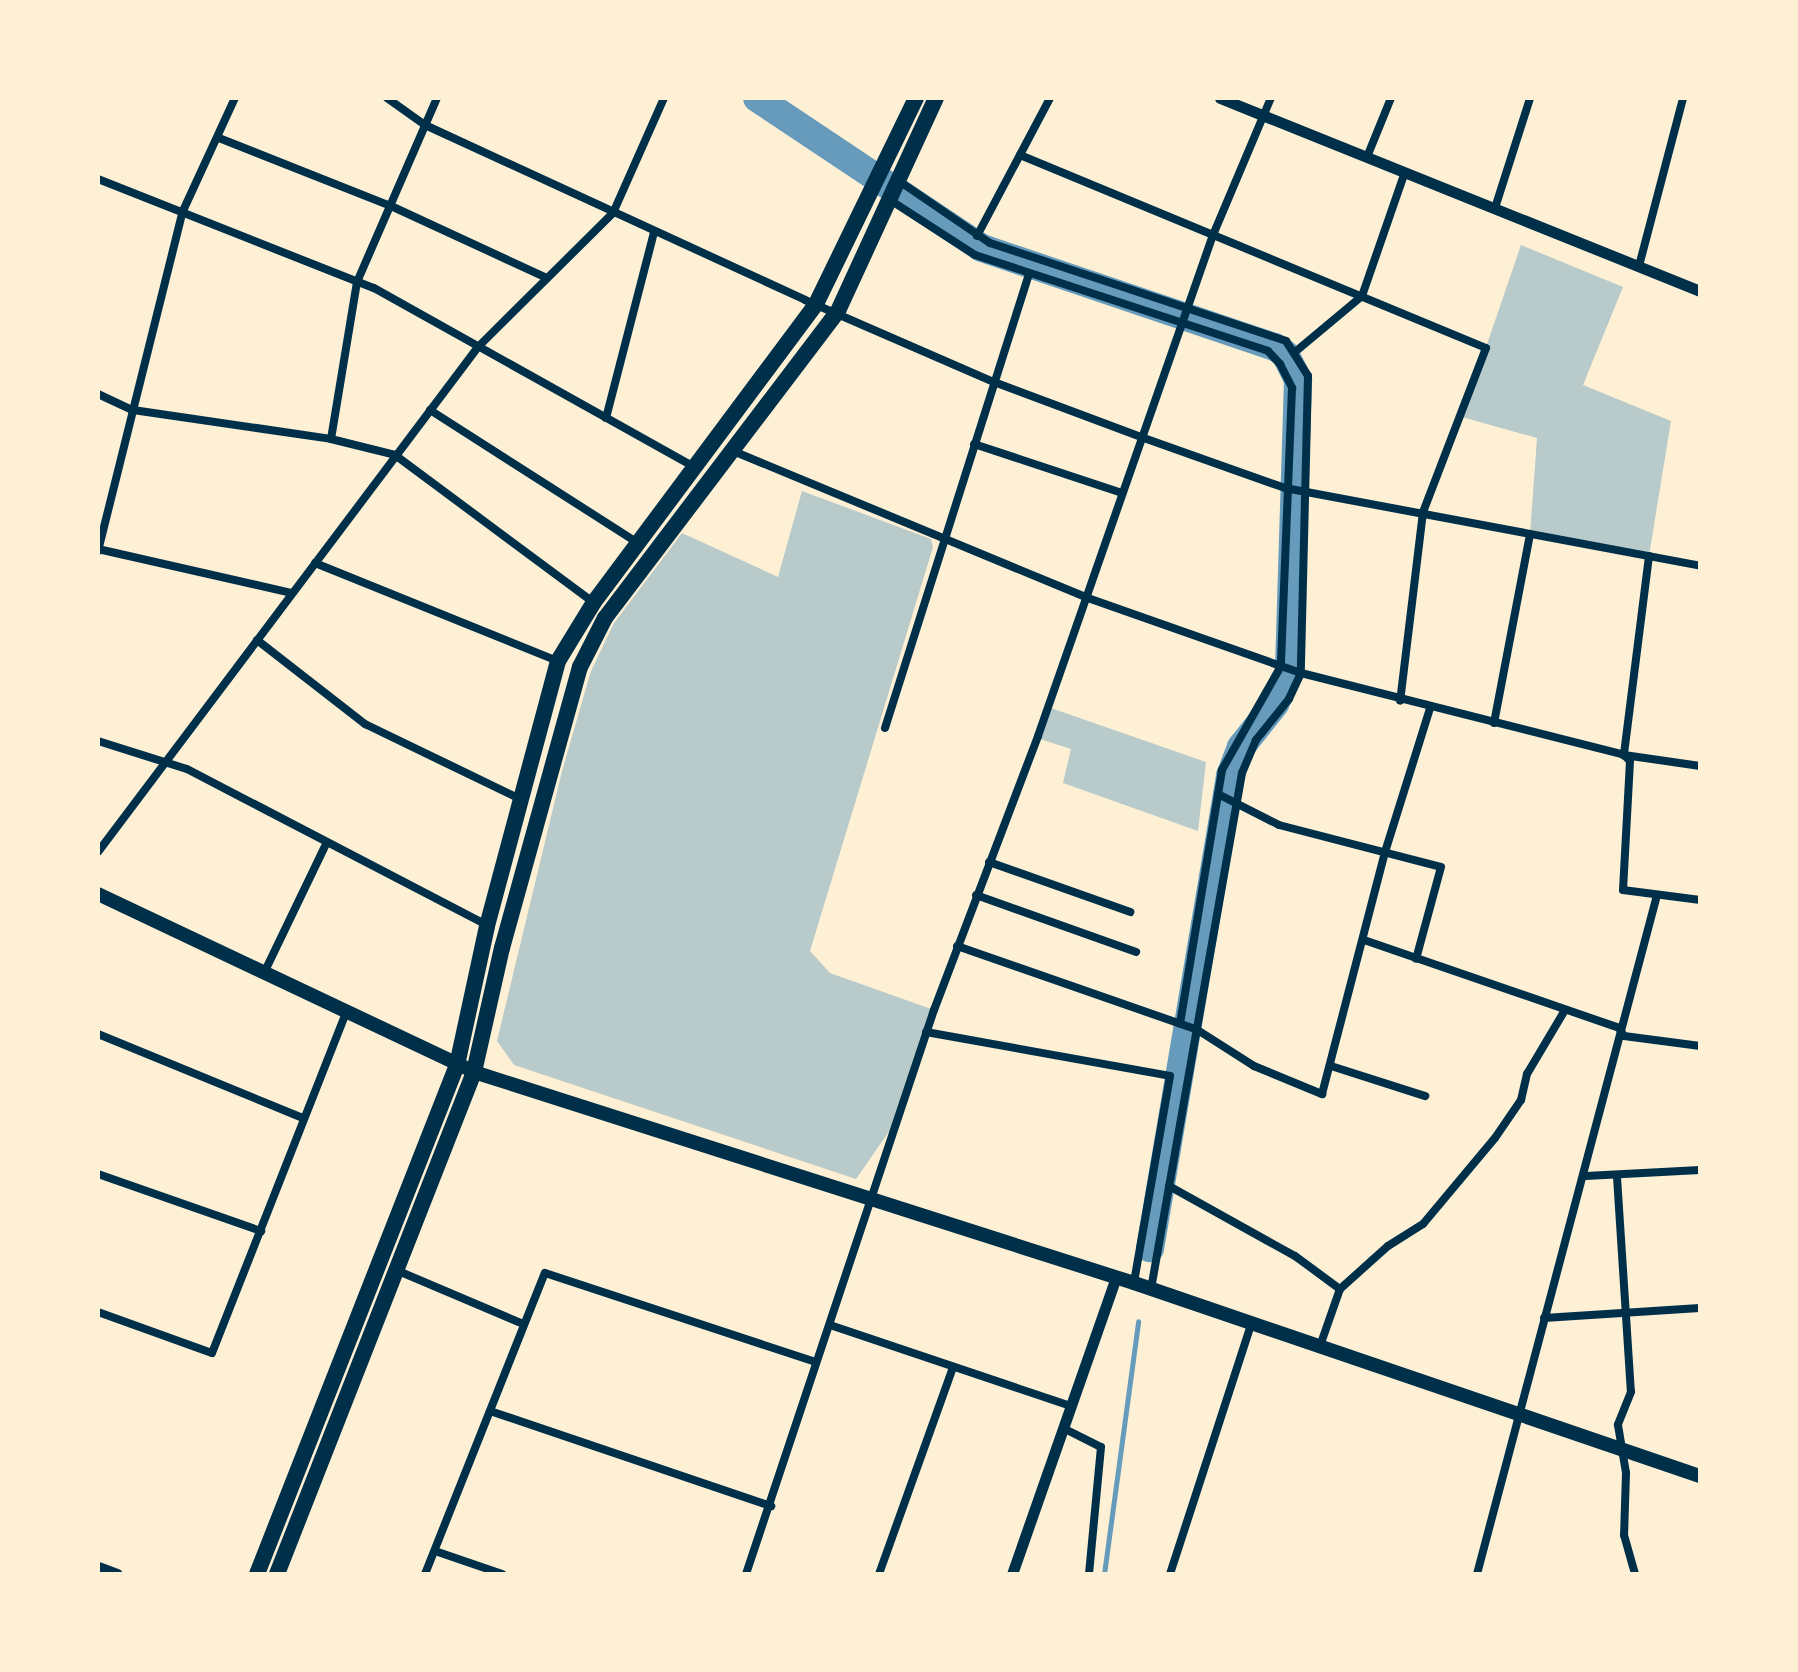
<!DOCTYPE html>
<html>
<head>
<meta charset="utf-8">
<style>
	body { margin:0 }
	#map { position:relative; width:1798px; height:1672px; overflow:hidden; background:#fdf0d5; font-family:Merriweather,serif }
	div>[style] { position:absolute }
	.green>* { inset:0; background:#b9caca }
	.stream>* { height:5px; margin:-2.5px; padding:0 2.5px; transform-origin:2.5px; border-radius:2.5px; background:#669bbc }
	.river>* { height:28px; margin:-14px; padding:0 14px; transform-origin:14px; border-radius:14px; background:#669bbc }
	.minor>* { height:8px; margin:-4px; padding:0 4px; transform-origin:4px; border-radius:4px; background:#003049 }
	.tertiary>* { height:11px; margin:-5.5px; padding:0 5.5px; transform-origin:5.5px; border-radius:5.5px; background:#003049 }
	.primary>* { height:14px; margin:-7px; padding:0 7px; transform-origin:7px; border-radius:7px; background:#003049 }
	.trunk>* { height:16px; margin:-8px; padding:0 8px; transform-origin:8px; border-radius:8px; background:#003049 }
	span { translate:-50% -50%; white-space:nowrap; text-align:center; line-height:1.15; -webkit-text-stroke:6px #fdf0d5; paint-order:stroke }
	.frame { position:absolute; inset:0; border:100px solid #fdf0d5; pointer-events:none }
</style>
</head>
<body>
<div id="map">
	<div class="green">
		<div style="clip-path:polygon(1521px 245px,1623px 287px,1583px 385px,1671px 421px,1649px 556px,1530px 534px,1537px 438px,1462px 417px)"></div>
		<div style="clip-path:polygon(802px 491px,931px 539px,933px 547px,810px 951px,830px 973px,934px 1010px,895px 1123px,856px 1179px,514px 1065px,497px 1041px,562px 771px,591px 671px,614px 623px,682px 533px,778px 577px)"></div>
		<div style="clip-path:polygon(1051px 708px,1206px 762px,1198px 831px,1063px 783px,1071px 749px,1037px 738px)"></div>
	</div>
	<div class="stream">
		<div style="left:1104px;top:1574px;width:255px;rotate:-82.3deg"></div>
	</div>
	<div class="river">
		<div style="left:757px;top:98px;width:270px;rotate:33.7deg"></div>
		<div style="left:982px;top:248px;width:309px;rotate:18.7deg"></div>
		<div style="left:1275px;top:347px;width:12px;rotate:35deg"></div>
		<div style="left:1285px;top:354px;width:29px;rotate:63deg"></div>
		<div style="left:1298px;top:380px;width:294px;rotate:91.8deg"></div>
		<div style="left:1289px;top:674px;width:33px;rotate:115deg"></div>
		<div style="left:1275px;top:704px;width:55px;rotate:128.3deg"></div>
		<div style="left:1241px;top:747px;width:31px;rotate:111deg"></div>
		<div style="left:1230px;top:776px;width:479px;rotate:99.6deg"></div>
	</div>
	<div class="minor">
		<div style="left:387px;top:98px;width:47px;rotate:35.4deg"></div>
		<div style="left:425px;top:125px;width:418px;rotate:24.7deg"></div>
		<div style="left:805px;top:300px;width:206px;rotate:23.5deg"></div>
		<div style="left:994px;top:382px;width:157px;rotate:20.5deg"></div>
		<div style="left:1141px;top:437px;width:153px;rotate:19.5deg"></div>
		<div style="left:1285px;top:488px;width:422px;rotate:10.6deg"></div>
		<div style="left:219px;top:138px;width:185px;rotate:21.6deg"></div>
		<div style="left:391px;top:206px;width:172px;rotate:24.8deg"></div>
		<div style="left:1020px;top:155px;width:504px;rotate:22.5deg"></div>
		<div style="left:1486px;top:348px;width:176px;rotate:111deg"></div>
		<div style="left:1423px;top:512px;width:190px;rotate:96.9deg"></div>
		<div style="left:1367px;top:157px;width:64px;rotate:-67.9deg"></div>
		<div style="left:98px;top:179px;width:297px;rotate:21.6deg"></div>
		<div style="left:374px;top:288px;width:367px;rotate:29.2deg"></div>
		<div style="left:899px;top:181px;width:110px;rotate:34.3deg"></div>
		<div style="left:990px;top:243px;width:312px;rotate:18.3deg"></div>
		<div style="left:1286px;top:341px;width:41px;rotate:57.8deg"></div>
		<div style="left:1308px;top:376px;width:297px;rotate:91.4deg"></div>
		<div style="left:1301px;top:673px;width:29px;rotate:115deg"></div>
		<div style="left:1289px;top:699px;width:53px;rotate:128.8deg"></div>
		<div style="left:1256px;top:740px;width:36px;rotate:113deg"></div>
		<div style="left:1242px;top:773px;width:524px;rotate:100deg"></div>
		<div style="left:890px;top:200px;width:101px;rotate:32.9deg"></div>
		<div style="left:975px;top:255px;width:308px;rotate:18.1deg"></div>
		<div style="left:1268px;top:351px;width:18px;rotate:47deg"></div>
		<div style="left:1280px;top:364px;width:27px;rotate:63deg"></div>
		<div style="left:1292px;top:388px;width:278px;rotate:92.3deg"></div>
		<div style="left:1281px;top:666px;width:120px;rotate:119.6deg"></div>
		<div style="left:1222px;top:770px;width:257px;rotate:99.4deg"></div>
		<div style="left:1495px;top:208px;width:115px;rotate:-72.3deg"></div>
		<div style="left:977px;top:236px;width:156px;rotate:-62.1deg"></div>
		<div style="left:1639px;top:266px;width:174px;rotate:-75.3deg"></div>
		<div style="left:1295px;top:352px;width:87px;rotate:-39.9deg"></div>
		<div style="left:1362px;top:296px;width:131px;rotate:-70.9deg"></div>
		<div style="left:98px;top:394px;width:38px;rotate:25deg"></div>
		<div style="left:133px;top:410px;width:200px;rotate:8.3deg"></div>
		<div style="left:331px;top:439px;width:66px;rotate:14deg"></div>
		<div style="left:395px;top:455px;width:247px;rotate:36.6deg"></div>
		<div style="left:430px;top:410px;width:247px;rotate:32.6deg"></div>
		<div style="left:606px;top:418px;width:192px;rotate:-75.5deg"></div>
		<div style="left:331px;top:439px;width:159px;rotate:-80.6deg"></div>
		<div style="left:357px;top:282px;width:201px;rotate:-66.5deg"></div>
		<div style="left:974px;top:444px;width:156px;rotate:18.3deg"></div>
		<div style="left:733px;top:451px;width:381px;rotate:22.5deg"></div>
		<div style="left:1085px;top:597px;width:229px;rotate:19.4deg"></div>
		<div style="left:1301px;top:673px;width:333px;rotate:14.2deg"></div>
		<div style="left:1624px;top:755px;width:77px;rotate:8.2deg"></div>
		<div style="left:98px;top:549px;width:198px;rotate:12.8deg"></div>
		<div style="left:98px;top:551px;width:348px;rotate:-76deg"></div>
		<div style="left:182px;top:213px;width:127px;rotate:-65.3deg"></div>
		<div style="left:1649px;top:556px;width:201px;rotate:97.2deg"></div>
		<div style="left:1624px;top:755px;width:8px;rotate:45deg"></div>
		<div style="left:1630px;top:761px;width:129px;rotate:93.1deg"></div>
		<div style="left:1623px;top:890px;width:78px;rotate:7.4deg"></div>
		<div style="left:315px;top:563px;width:262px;rotate:22deg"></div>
		<div style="left:257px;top:640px;width:137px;rotate:37.9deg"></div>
		<div style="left:365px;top:724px;width:172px;rotate:25.8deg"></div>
		<div style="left:1494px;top:723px;width:192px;rotate:-79.2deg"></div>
		<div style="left:885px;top:728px;width:476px;rotate:-72.4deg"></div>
		<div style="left:98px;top:741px;width:93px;rotate:17.5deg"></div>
		<div style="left:187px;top:769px;width:338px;rotate:27.5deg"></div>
		<div style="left:1218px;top:794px;width:68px;rotate:26.9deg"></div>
		<div style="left:1279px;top:825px;width:167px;rotate:14.5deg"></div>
		<div style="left:1441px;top:867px;width:95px;rotate:105.2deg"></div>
		<div style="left:98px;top:852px;width:632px;rotate:-53.04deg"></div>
		<div style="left:478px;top:347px;width:190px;rotate:-44.8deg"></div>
		<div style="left:613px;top:213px;width:126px;rotate:-66.1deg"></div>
		<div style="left:989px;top:862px;width:150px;rotate:19.5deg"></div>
		<div style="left:976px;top:895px;width:170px;rotate:19.6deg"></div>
		<div style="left:1364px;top:940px;width:270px;rotate:19deg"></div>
		<div style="left:1619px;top:1028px;width:9px;rotate:58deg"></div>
		<div style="left:1624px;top:1036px;width:77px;rotate:7.5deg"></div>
		<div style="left:957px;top:946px;width:253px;rotate:19.2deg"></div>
		<div style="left:1196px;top:1029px;width:69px;rotate:32.5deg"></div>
		<div style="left:1254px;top:1066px;width:74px;rotate:22.4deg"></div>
		<div style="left:1322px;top:1094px;width:250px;rotate:-75.4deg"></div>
		<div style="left:1385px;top:852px;width:151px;rotate:-72.6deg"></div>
		<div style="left:264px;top:973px;width:145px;rotate:-64.3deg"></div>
		<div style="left:926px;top:1032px;width:248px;rotate:10.2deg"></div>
		<div style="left:1170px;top:1076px;width:210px;rotate:99.9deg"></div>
		<div style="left:98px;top:1034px;width:222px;rotate:22.3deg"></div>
		<div style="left:1331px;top:1066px;width:99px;rotate:17.7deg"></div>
		<div style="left:98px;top:1174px;width:173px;rotate:19.3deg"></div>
		<div style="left:1586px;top:1176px;width:114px;rotate:-3deg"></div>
		<div style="left:1617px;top:1177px;width:215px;rotate:86.3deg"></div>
		<div style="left:1631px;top:1392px;width:35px;rotate:112deg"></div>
		<div style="left:1618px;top:1425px;width:49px;rotate:80.5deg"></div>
		<div style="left:1626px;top:1473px;width:62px;rotate:91.8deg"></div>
		<div style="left:1624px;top:1535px;width:41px;rotate:74.2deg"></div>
		<div style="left:1169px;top:1186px;width:144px;rotate:29.1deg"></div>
		<div style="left:1295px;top:1256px;width:56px;rotate:36.3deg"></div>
		<div style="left:396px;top:1270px;width:138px;rotate:23deg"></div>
		<div style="left:98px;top:1312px;width:121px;rotate:19.8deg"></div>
		<div style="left:212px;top:1353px;width:366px;rotate:-68.5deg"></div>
		<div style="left:1544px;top:1318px;width:156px;rotate:-3.7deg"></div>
		<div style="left:830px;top:1325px;width:254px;rotate:18.6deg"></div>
		<div style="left:1320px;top:1346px;width:60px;rotate:-70.7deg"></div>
		<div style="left:1340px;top:1289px;width:64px;rotate:-41.9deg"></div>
		<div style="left:1388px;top:1246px;width:41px;rotate:-32.2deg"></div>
		<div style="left:1423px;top:1224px;width:112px;rotate:-50.1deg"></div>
		<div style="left:1495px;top:1138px;width:46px;rotate:-55.6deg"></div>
		<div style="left:1521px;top:1100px;width:27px;rotate:-77deg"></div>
		<div style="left:1527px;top:1074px;width:74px;rotate:-59.3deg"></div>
		<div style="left:490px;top:1411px;width:297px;rotate:18.7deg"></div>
		<div style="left:1063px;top:1428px;width:42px;rotate:26.6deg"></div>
		<div style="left:1101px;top:1447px;width:128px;rotate:95.4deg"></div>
		<div style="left:435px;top:1551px;width:71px;rotate:18.9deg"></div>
		<div style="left:425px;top:1574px;width:324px;rotate:-68.3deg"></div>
		<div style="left:545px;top:1273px;width:285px;rotate:18.2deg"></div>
		<div style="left:746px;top:1574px;width:595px;rotate:-71.57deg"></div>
		<div style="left:934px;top:1010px;width:293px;rotate:-69.2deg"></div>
		<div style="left:1038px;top:736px;width:531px;rotate:-70.75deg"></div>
		<div style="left:1213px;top:235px;width:149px;rotate:-67.1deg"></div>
		<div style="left:879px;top:1574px;width:220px;rotate:-70.3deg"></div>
		<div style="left:1170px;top:1574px;width:265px;rotate:-72deg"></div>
		<div style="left:1477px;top:1574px;width:702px;rotate:-75.15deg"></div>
	</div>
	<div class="tertiary">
		<div style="left:1220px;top:98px;width:517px;rotate:21.9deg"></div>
		<div style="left:98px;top:1567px;width:20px;rotate:20deg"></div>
		<div style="left:1012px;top:1574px;width:315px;rotate:-70.7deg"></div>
	</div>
	<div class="primary">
		<div style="left:98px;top:894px;width:416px;rotate:25.3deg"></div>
		<div style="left:474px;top:1072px;width:693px;rotate:17.73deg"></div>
		<div style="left:1134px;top:1283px;width:598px;rotate:18.83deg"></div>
	</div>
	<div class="trunk">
		<div style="left:257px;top:1574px;width:547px;rotate:-68.55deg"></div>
		<div style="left:457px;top:1065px;width:142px;rotate:-77.8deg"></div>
		<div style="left:487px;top:926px;width:274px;rotate:-75deg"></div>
		<div style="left:558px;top:661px;width:69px;rotate:-58.6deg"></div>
		<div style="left:594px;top:602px;width:372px;rotate:-53.3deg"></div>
		<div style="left:816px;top:304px;width:229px;rotate:-64.1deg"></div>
		<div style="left:277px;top:1574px;width:539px;rotate:-68.57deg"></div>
		<div style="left:474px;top:1072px;width:127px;rotate:-77.3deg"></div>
		<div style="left:502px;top:948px;width:292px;rotate:-74.5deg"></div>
		<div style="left:580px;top:667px;width:55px;rotate:-63deg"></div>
		<div style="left:605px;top:618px;width:385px;rotate:-52.8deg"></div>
		<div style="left:838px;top:311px;width:234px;rotate:-65.3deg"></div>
	</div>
	<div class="frame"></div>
</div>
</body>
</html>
